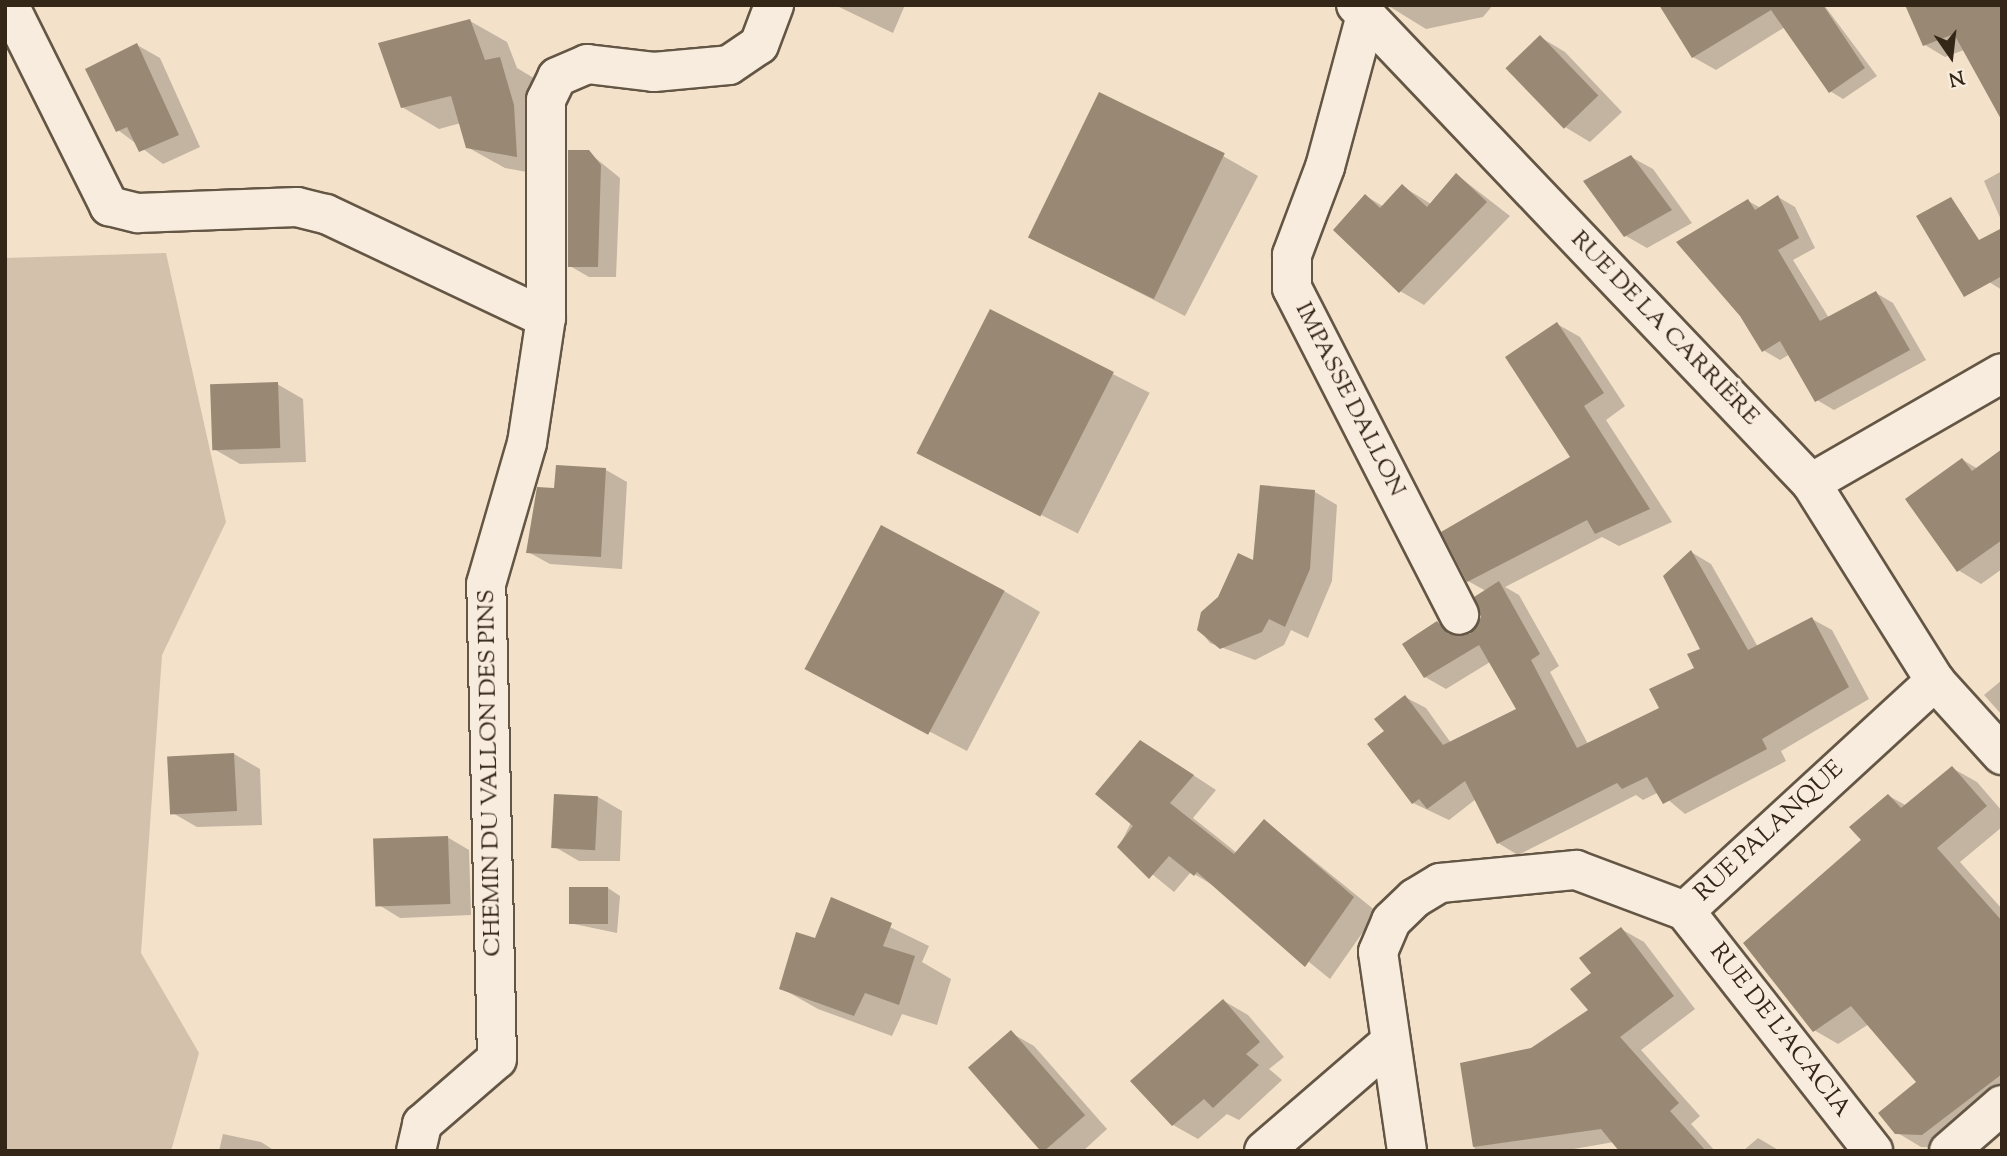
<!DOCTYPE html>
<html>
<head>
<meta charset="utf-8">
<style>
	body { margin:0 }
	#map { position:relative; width:2007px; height:1156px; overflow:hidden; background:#f3e1ca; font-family:"Sorts Mill Goudy",serif }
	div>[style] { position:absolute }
	.green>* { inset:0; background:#d3c1ac }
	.shadow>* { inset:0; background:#0003; transform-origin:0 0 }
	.building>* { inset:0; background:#988874; transform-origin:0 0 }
	.roads { filter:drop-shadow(2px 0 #645644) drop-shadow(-2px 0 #645644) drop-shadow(0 2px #645644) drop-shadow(0 -2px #645644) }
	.minor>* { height:38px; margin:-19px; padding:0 19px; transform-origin:19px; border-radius:19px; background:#f7ecdd }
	span { translate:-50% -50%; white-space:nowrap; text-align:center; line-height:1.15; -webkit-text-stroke:7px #f7ecdd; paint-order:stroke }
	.street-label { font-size:24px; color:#352717 }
	.frame { position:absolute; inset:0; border:7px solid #352717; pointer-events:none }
	.north { position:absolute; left:1916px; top:21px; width:70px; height:70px; -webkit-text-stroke:5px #f7ecdd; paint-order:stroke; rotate:166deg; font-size:19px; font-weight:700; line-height:28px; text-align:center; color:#352717 }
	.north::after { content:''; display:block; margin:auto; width:24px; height:32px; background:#352717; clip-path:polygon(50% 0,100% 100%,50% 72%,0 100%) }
</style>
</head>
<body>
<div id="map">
	<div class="green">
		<div style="clip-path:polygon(166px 253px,226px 522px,162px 655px,141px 953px,199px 1053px,171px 1151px,5px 1151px,5px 258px)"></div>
	</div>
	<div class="shadow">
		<div style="clip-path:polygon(835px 5px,905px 5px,893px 33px)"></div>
		<div style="clip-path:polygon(1387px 5px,1493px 5px,1483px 17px,1426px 29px)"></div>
		<div style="clip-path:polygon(1666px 5px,1824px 5px,1877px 76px,1843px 99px,1830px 91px,1785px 27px,1716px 70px,1693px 57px)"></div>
		<div style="clip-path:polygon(2002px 5px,1964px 50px,1945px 57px,1925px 45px)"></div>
		<div style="clip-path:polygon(470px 21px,507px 42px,517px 68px,537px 80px,554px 177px,505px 168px,467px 147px,461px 123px,439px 129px,402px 107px)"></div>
		<div style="clip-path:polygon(1540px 37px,1565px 52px,1622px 112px,1590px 142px,1565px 127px)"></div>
		<div style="clip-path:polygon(137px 45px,160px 58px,200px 147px,163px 164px,118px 130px)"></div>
		<div style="clip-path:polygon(588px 152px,620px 178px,616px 277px,589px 277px,570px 266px)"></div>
		<div style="clip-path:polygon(1223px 156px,1258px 176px,1185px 316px,1029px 236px)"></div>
		<div style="clip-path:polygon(1631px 157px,1653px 169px,1692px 223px,1647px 248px,1626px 236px,1586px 181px)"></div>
		<div style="clip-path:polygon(2002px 171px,2002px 222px,1984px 181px)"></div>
		<div style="clip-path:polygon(1457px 175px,1510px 216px,1424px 305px,1400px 291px,1366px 196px,1384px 207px,1402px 186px,1431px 204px)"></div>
		<div style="clip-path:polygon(1778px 197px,1795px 207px,1815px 248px,1793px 260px,1829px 318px,1876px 293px,1893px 303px,1926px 360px,1834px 410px,1817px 400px,1790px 354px,1780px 360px,1763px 350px,1748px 201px,1761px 208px)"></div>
		<div style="clip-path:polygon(2002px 230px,2002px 290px,1989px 282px)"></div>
		<div style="left:991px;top:312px;width:178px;height:158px;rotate:27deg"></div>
		<div style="clip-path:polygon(1557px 324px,1580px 337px,1625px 406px,1606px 420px,1672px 522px,1619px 546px,1602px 537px,1505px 587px,1519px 595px,1559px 666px,1550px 672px,1588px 744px,1662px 708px,1697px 669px,1703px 650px,1691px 552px,1711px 564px,1758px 647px,1812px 619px,1832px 630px,1869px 699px,1781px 751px,1786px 761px,1685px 814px,1659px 792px,1643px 800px,1636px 795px,1518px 855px,1498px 843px,1476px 799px,1449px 820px,1413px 803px,1387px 731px,1405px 697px,1426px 708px,1451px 743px,1518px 710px,1490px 662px,1446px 689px,1425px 677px,1438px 623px,1470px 636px,1483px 617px,1486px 591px,1468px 581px,1573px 458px)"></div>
		<div style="clip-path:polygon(277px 384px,303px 399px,306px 462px,240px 464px,214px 449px)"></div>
		<div style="clip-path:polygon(2002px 451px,2002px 569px,1981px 584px,1958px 570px,1963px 460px,1978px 469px)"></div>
		<div style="clip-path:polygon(606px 470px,627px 482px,622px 569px,550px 564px,528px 552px,556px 490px)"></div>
		<div style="clip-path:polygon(1315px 492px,1337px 505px,1332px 581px,1308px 638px,1291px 630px,1284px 645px,1255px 660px,1210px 643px,1199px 629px)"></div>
		<div style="clip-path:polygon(1004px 591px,1040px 612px,967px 751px,811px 670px)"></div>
		<div style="clip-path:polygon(2002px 680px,2002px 715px,1984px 695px)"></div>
		<div style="clip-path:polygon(234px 754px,260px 769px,262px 825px,197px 827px,171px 812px)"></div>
		<div style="clip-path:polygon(1164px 756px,1216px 790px,1193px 818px,1237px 853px,1265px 821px,1377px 912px,1330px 979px,1219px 889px,1191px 872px,1174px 892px,1119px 847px)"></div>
		<div style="clip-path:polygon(1952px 768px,1977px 782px,2002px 811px,2002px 827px,1960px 862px,2002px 909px,2002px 1104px,1947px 1148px,1921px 1147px,1896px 1132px,1918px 1082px,1869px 1024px,1838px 1044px,1814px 1030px,1863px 840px,1889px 796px,1907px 806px)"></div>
		<div style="clip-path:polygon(598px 797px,622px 811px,620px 861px,579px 861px,555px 847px)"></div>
		<div style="clip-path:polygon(447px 837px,469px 850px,471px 915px,400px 918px,379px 905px)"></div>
		<div style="clip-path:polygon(608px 888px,620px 896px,617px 933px,569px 923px)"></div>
		<div style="clip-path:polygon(832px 899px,929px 946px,922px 962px,951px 979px,937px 1025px,902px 1014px,892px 1036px,818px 1009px,781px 988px,816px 940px)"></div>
		<div style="clip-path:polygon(1621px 929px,1644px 942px,1695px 1009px,1641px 1050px,1700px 1116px,1691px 1124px,1715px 1151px,1621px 1151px,1614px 1142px,1562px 1151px,1475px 1151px,1462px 1064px,1532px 1049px,1590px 1010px,1594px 974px)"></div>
		<div style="clip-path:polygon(1224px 1001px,1248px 1015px,1284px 1057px,1269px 1069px,1282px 1080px,1239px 1120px,1227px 1114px,1198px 1139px,1173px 1125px)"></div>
		<div style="clip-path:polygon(1011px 1033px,1034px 1046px,1107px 1129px,1083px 1151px,1044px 1151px,973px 1070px)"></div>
		<div style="clip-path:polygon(223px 1134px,261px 1142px,275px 1151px,219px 1151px)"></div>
		<div style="clip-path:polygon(1758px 1138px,1780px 1151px,1781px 1151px,1743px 1151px)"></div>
	</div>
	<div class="building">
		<div style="clip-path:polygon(1659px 5px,1823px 5px,1865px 68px,1829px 93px,1771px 10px,1692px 58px)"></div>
		<div style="clip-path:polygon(1905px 5px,2002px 5px,2002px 121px,1954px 34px,1923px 46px)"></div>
		<div style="clip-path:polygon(470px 19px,485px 60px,500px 57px,514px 105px,517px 157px,466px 148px,451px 96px,401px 108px,378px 43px)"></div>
		<div style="left:1540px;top:35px;width:84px;height:48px;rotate:46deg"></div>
		<div style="clip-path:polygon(137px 43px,179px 135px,139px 152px,127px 127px,116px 132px,85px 69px)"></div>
		<div style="left:1099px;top:92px;width:140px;height:162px;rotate:26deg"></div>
		<div style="clip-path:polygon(568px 150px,589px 150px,601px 165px,598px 267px,568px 267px)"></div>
		<div style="clip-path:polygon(1631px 155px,1672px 210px,1624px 237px,1583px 181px)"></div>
		<div style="clip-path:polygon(1456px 173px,1487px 202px,1399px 293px,1333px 230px,1365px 194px,1380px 208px,1402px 184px,1427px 207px)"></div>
		<div style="clip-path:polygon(1778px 195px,1799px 238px,1778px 250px,1820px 321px,1876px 291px,1910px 350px,1815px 402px,1780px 341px,1762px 352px,1740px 316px,1676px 242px,1748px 199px,1755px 210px)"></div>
		<div style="clip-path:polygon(1951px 197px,1979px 240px,2002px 228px,2002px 276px,1964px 297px,1916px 216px)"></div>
		<div style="left:990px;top:309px;width:139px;height:162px;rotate:27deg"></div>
		<div style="clip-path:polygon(1557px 322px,1604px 393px,1584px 406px,1650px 509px,1595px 534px,1587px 520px,1467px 582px,1441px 532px,1570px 457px,1505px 357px)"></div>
		<div style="left:278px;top:382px;width:66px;height:68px;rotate:88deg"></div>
		<div style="clip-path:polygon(2002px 449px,2002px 540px,1957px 572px,1905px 499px,1962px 458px,1972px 471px)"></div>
		<div style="clip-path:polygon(556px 465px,606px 468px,601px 557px,526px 553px,537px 487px,554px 488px)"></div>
		<div style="clip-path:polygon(1260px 485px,1315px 490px,1310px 569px,1285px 627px,1269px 619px,1262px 632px,1220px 649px,1197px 630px,1201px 612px,1218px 597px,1238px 553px,1253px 560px)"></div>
		<div style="left:881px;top:525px;width:140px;height:163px;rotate:28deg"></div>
		<div style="clip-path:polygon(1691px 550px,1748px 650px,1812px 617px,1849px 687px,1762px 739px,1767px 749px,1663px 804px,1647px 777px,1622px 789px,1617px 783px,1497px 844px,1465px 781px,1427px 809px,1419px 799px,1412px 804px,1367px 744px,1384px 731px,1374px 719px,1405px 695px,1443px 745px,1516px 709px,1479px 645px,1424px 678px,1402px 644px,1437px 621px,1448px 634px,1470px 634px,1481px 617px,1474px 597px,1499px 581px,1540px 654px,1531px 660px,1577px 748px,1659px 708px,1649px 689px,1694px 668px,1687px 654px,1700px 649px,1663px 576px)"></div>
		<div style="clip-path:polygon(1140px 740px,1194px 775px,1170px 803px,1234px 854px,1264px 819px,1354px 897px,1305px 967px,1197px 872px,1194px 876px,1169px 856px,1149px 879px,1117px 847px,1133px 826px,1095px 794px)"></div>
		<div style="left:234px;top:753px;width:58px;height:67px;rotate:87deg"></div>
		<div style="clip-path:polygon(1952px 766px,1987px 806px,1937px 848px,2002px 921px,2002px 1074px,1922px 1135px,1895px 1134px,1878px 1113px,1916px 1082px,1851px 1006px,1813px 1032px,1743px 943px,1861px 840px,1849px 827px,1888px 794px,1901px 808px)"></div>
		<div style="left:554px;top:794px;width:44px;height:54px;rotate:3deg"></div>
		<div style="left:448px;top:836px;width:68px;height:75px;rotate:88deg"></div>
		<div style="left:569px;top:887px;width:39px;height:37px"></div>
		<div style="clip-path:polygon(831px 897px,892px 923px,883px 946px,915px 956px,899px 1005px,865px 993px,854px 1016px,779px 989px,796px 932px,815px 938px)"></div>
		<div style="clip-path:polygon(1621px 927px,1674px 996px,1620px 1037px,1679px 1103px,1670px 1111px,1706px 1151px,1619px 1151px,1601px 1129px,1473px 1147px,1460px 1063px,1531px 1048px,1588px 1010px,1570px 989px,1591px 973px,1579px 958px)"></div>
		<div style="clip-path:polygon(1223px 999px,1260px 1042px,1246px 1054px,1259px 1065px,1213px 1108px,1204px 1099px,1172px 1126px,1130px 1081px)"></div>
		<div style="left:1011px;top:1030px;width:113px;height:57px;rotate:49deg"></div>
	</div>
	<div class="roads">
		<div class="minor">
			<div style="left:9px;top:5px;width:225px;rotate:63.5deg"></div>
			<div style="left:109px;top:206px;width:30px;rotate:14deg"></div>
			<div style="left:138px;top:213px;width:159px;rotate:-2.2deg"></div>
			<div style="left:297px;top:207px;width:30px;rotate:14deg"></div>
			<div style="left:326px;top:214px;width:243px;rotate:25.3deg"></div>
			<div style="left:1356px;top:5px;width:660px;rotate:46.41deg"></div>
			<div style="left:1811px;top:483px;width:234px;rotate:57.9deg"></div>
			<div style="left:1935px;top:681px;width:100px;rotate:47.8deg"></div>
			<div style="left:1366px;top:15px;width:157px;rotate:105.1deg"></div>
			<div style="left:1325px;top:167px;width:94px;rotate:110.6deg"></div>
			<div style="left:1292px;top:255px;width:33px;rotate:90deg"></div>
			<div style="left:1292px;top:288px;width:367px;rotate:62.9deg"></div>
			<div style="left:1811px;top:483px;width:220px;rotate:-29.9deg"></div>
			<div style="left:1685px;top:911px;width:305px;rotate:51.9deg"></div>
			<div style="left:416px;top:1151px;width:28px;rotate:-77deg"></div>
			<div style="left:422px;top:1124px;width:99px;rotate:-40.9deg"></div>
			<div style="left:497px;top:1059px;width:475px;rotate:-91.3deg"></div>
			<div style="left:486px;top:584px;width:147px;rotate:-73.8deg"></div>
			<div style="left:527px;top:443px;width:126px;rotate:-81.4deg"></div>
			<div style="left:546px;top:318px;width:218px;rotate:-90deg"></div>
			<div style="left:546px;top:100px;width:25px;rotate:-64deg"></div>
			<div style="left:557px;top:77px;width:33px;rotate:-23deg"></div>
			<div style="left:587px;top:64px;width:67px;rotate:6.8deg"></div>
			<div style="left:654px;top:72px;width:75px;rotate:-5.3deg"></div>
			<div style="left:729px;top:65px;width:36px;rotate:-34deg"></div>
			<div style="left:759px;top:45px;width:43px;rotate:-69.4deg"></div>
			<div style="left:1264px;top:1151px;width:162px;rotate:-40.8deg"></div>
			<div style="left:1407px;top:1151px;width:201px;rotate:-98.3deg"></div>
			<div style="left:1378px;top:952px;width:34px;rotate:-67deg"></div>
			<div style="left:1391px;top:921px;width:33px;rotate:-44deg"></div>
			<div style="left:1415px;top:898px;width:29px;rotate:-31deg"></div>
			<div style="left:1440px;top:883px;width:137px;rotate:-5.5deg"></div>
			<div style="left:1576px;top:870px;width:116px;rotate:20.6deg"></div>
			<div style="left:1685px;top:911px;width:340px;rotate:-42.6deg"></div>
			<div style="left:1949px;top:1151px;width:70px;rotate:-41deg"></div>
		</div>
	</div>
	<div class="street-label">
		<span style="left:1664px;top:329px;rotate:46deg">RUE DE LA CARRIÈRE</span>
		<span style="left:1349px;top:400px;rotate:63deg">IMPASSE DALLON</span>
		<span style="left:491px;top:773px;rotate:-91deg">CHEMIN DU VALLON DES PINS</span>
		<span style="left:1770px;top:832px;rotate:-43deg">RUE PALANQUE</span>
		<span style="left:1779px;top:1031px;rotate:52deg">RUE DE L'ACACIA</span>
	</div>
	<div class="frame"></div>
	<div class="north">N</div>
</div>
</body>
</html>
